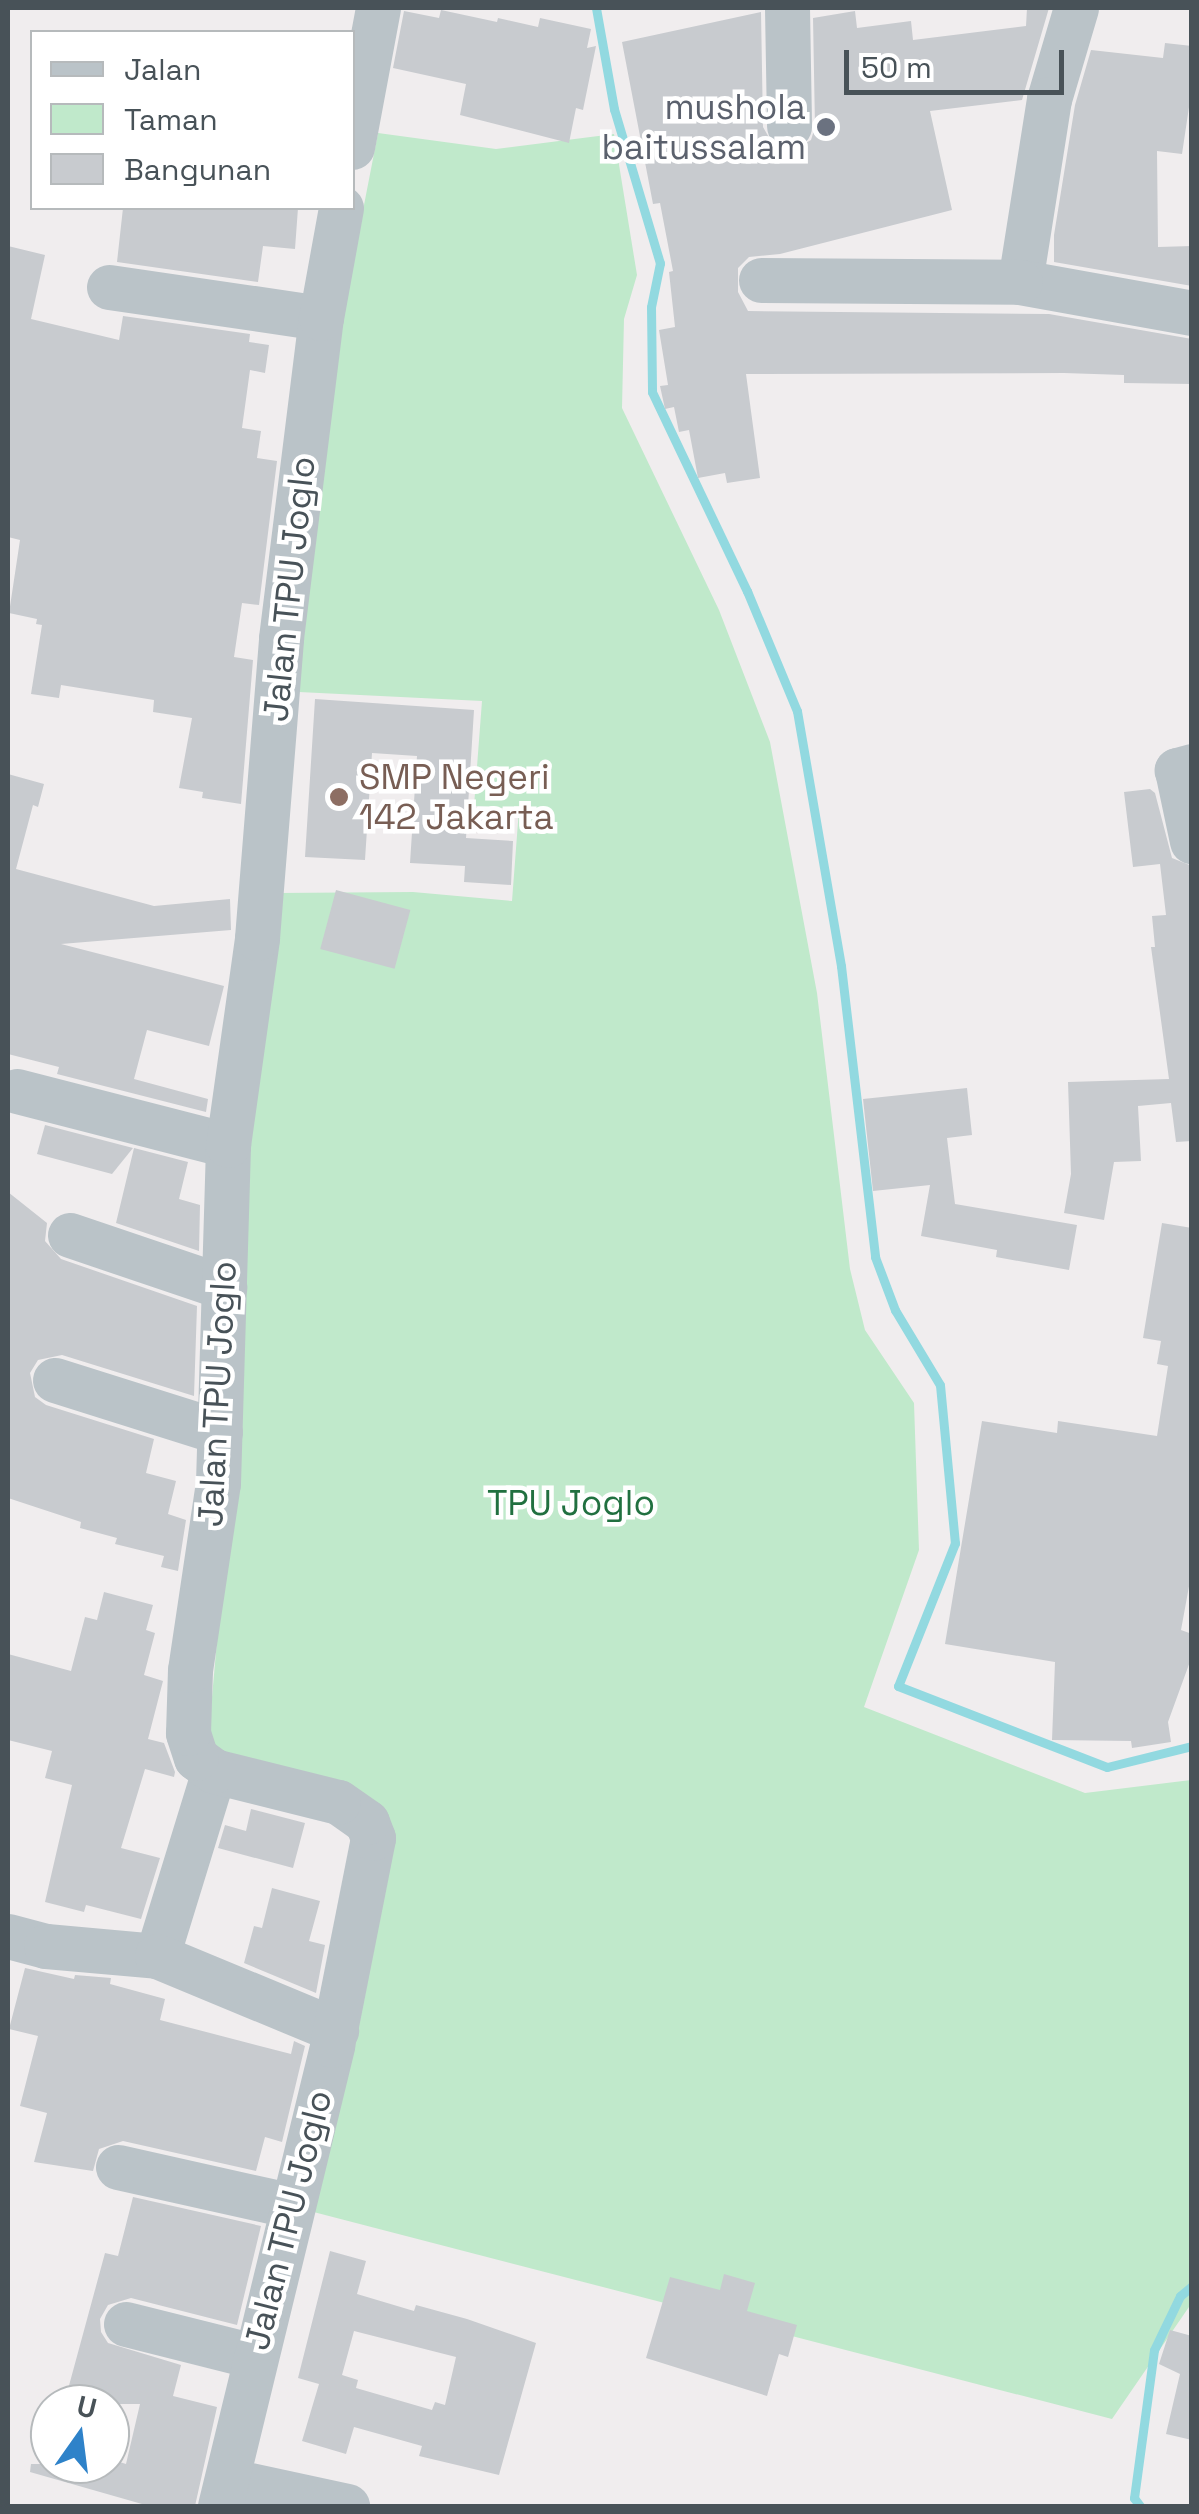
<!DOCTYPE html>
<html>
<head>
<meta charset="utf-8">
<style>
	body { margin:0 }
	#map { position:relative; width:1199px; height:2514px; overflow:hidden; background:#f0edee; font-family:"Space Grotesk",sans-serif }
	div>[style] { position:absolute }
	.green>* { inset:0; background:#c0e9cb }
	.stream>* { height:9px; margin:-4.5px; padding:0 4.5px; transform-origin:4.5px; border-radius:4.5px; background:#92d9e0 }
	.building>* { inset:0; background:#c8cbcf; transform-origin:0 0 }
	.minor>* { height:45px; margin:-22.5px; padding:0 22.5px; transform-origin:22.5px; border-radius:22.5px; background:#bac3c8 }
	.dots>* { width:28px; height:28px; translate:-50% -50%; box-sizing:border-box; border:5px solid #fff; border-radius:50% }
	span { translate:-50% -50%; white-space:nowrap; text-align:center; line-height:1.15; -webkit-text-stroke:9px #fff; paint-order:stroke }
	.worship-label { font-size:35px; color:#5b616d }
	.right { translate:-100% -50%; text-align:right }
	.street-label { font-size:35px; color:#485258 }
	.education-label { font-size:35px; color:#785e54 }
	.left { translate:0 -50%; text-align:left }
	.park-label { font-size:35px; color:#217040 }
	.frame { position:absolute; inset:0; border:10px solid #485258; pointer-events:none }
	.legend { position:absolute; left:30px; top:30px; width:325px; height:180px; box-sizing:border-box; background:#fff; border:2px solid #b6babc; margin:0; padding:12px 18px; list-style:none; font-size:30px; color:#485258 }
	.legend li { display:flex; align-items:center; gap:20px; height:50px }
	.legend b { width:50px; border:2px solid #b6babc }
	.north { position:absolute; left:30px; top:2384px; width:100px; height:100px; box-sizing:border-box; background:#fff; border:2px solid #b6babc; border-radius:50%; rotate:14deg; font-size:28px; font-weight:700; line-height:40px; text-align:center; color:#485258 }
	.north::after { content:''; display:block; margin:auto; width:35px; height:45px; background:#2e82c9; clip-path:polygon(50% 0,100% 100%,50% 72%,0 100%) }
	.scale { position:absolute; left:844px; top:50px; width:220px; height:45px; box-sizing:border-box; border:5px solid #485258; border-top:0; padding-left:12px; font-size:30px; line-height:35px; white-space:nowrap; color:#485258; -webkit-text-stroke:8px #fff; paint-order:stroke }
</style>
</head>
<body>
<div id="map">
	<div class="green">
		<div style="clip-path:polygon(378px 133px,496px 149px,614px 134px,637px 275px,624px 319px,622px 408px,719px 610px,770px 742px,817px 993px,850px 1269px,865px 1330px,914px 1403px,919px 1550px,864px 1707px,1085px 1793px,1191px 1780px,1191px 2304px,1112px 2419px,302px 2209px,384px 1815px,225px 1777px,209px 1731px,231px 1483px,246px 1122px,276px 893px,413px 892px,512px 901px,519px 809px,474px 806px,482px 701px,299px 692px,301px 643px,343px 313px)"></div>
	</div>
	<div class="stream">
		<div style="left:596px;top:8px;width:103px;rotate:79.9deg"></div>
		<div style="left:614px;top:109px;width:161px;rotate:73.4deg"></div>
		<div style="left:660px;top:263px;width:45px;rotate:101.6deg"></div>
		<div style="left:651px;top:307px;width:85px;rotate:89.3deg"></div>
		<div style="left:652px;top:392px;width:221px;rotate:64.5deg"></div>
		<div style="left:747px;top:591px;width:130px;rotate:67.4deg"></div>
		<div style="left:797px;top:711px;width:259px;rotate:80.2deg"></div>
		<div style="left:841px;top:966px;width:293px;rotate:83.3deg"></div>
		<div style="left:875px;top:1257px;width:57px;rotate:69.3deg"></div>
		<div style="left:895px;top:1310px;width:87px;rotate:59deg"></div>
		<div style="left:940px;top:1385px;width:159px;rotate:84.6deg"></div>
		<div style="left:955px;top:1543px;width:154px;rotate:111.7deg"></div>
		<div style="left:898px;top:1686px;width:224px;rotate:21.2deg"></div>
		<div style="left:1107px;top:1767px;width:88px;rotate:-13.9deg"></div>
		<div style="left:1140px;top:2506px;width:10px;rotate:-127deg"></div>
		<div style="left:1134px;top:2498px;width:149px;rotate:-82.3deg"></div>
		<div style="left:1154px;top:2350px;width:60px;rotate:-64.3deg"></div>
		<div style="left:1180px;top:2296px;width:16px;rotate:-40deg"></div>
	</div>
	<div class="building">
		<div style="clip-path:polygon(1027px 8px,1049px 8px,1022px 100px,930px 111px,952px 210px,780px 254px,749px 257px,738px 268px,738px 292px,748px 311px,1049px 314px,1192px 339px,1192px 384px,1124px 383px,1124px 375px,1064px 373px,746px 374px,760px 478px,727px 483px,725px 473px,698px 478px,689px 430px,679px 432px,674px 407px,665px 409px,660px 386px,668px 385px,659px 330px,675px 327px,669px 272px,673px 271px,660px 203px,653px 204px,622px 42px,761px 12px,763px 127px,775px 148px,790px 152px,811px 140px,815px 127px,813px 18px,855px 11px,857px 28px,911px 21px,913px 40px,1026px 26px)"></div>
		<div style="clip-path:polygon(441px 10px,497px 22px,498px 18px,538px 27px,540px 18px,591px 29px,587px 48px,596px 46px,583px 110px,576px 108px,569px 143px,460px 115px,466px 84px,393px 68px,404px 11px,439px 18px)"></div>
		<div style="clip-path:polygon(1165px 43px,1192px 46px,1192px 87px,1182px 154px,1157px 151px,1158px 247px,1192px 246px,1192px 286px,1054px 262px,1054px 235px,1075px 105px,1091px 50px,1163px 58px)"></div>
		<div style="clip-path:polygon(123px 208px,298px 208px,295px 249px,263px 246px,258px 282px,117px 262px)"></div>
		<div style="clip-path:polygon(8px 246px,45px 255px,31px 319px,119px 340px,123px 316px,250px 334px,249px 342px,269px 345px,265px 373px,250px 370px,242px 428px,261px 431px,257px 458px,277px 461px,259px 605px,242px 603px,234px 657px,253px 660px,241px 804px,202px 798px,203px 792px,179px 788px,192px 718px,153px 712px,154px 700px,61px 685px,59px 698px,31px 694px,42px 625px,36px 624px,37px 619px,9px 613px,20px 540px,8px 537px)"></div>
		<div style="clip-path:polygon(315px 699px,474px 710px,466px 838px,513px 841px,511px 885px,464px 882px,465px 866px,410px 863px,417px 756px,372px 753px,365px 860px,305px 857px)"></div>
		<div style="clip-path:polygon(8px 774px,44px 784px,38px 807px,33px 805px,16px 869px,154px 906px,230px 899px,231px 930px,61px 944px,224px 986px,209px 1046px,147px 1030px,134px 1079px,208px 1099px,206px 1112px,57px 1074px,59px 1067px,8px 1054px)"></div>
		<div style="clip-path:polygon(1150px 789px,1155px 793px,1172px 858px,1192px 866px,1192px 1141px,1176px 1142px,1171px 1103px,1138px 1106px,1141px 1161px,1114px 1162px,1104px 1220px,1064px 1213px,1071px 1174px,1068px 1082px,1169px 1079px,1151px 947px,1155px 947px,1152px 916px,1166px 915px,1160px 864px,1133px 867px,1124px 792px)"></div>
		<div style="left:336px;top:890px;width:77px;height:61px;rotate:15deg"></div>
		<div style="clip-path:polygon(967px 1088px,972px 1135px,947px 1138px,955px 1204px,1077px 1225px,1069px 1270px,996px 1257px,997px 1250px,921px 1236px,930px 1185px,873px 1191px,863px 1099px)"></div>
		<div style="clip-path:polygon(45px 1125px,133px 1148px,112px 1174px,37px 1154px)"></div>
		<div style="clip-path:polygon(134px 1148px,188px 1162px,179px 1199px,200px 1205px,199px 1251px,116px 1223px)"></div>
		<div style="clip-path:polygon(8px 1192px,47px 1223px,45px 1241px,61px 1259px,197px 1306px,194px 1396px,62px 1355px,38px 1360px,30px 1373px,35px 1397px,46px 1405px,154px 1439px,146px 1473px,176px 1481px,168px 1514px,186px 1520px,178px 1571px,161px 1567px,164px 1556px,115px 1544px,117px 1538px,80px 1528px,81px 1522px,8px 1498px)"></div>
		<div style="clip-path:polygon(1162px 1223px,1192px 1228px,1192px 1570px,1181px 1630px,1192px 1634px,1192px 1656px,1168px 1722px,1171px 1742px,1132px 1748px,1131px 1741px,1052px 1740px,1055px 1662px,945px 1644px,982px 1421px,1057px 1433px,1058px 1421px,1157px 1436px,1168px 1366px,1157px 1364px,1161px 1341px,1143px 1338px)"></div>
		<div style="clip-path:polygon(104px 1592px,153px 1605px,146px 1630px,155px 1633px,144px 1675px,163px 1681px,148px 1739px,164px 1743px,175px 1772px,174px 1777px,145px 1769px,121px 1848px,160px 1858px,141px 1919px,86px 1905px,84px 1912px,45px 1902px,72px 1785px,45px 1778px,52px 1751px,8px 1740px,8px 1654px,71px 1671px,85px 1617px,97px 1620px)"></div>
		<div style="clip-path:polygon(251px 1809px,305px 1823px,293px 1868px,218px 1848px,225px 1825px,246px 1831px)"></div>
		<div style="clip-path:polygon(272px 1888px,320px 1901px,309px 1941px,325px 1945px,316px 1993px,244px 1963px,254px 1926px,262px 1928px)"></div>
		<div style="clip-path:polygon(25px 1968px,74px 1979px,75px 1975px,111px 1978px,110px 1984px,165px 1999px,160px 2020px,291px 2054px,294px 2041px,305px 2046px,282px 2142px,265px 2137px,256px 2171px,123px 2141px,99px 2149px,93px 2171px,34px 2162px,47px 2113px,20px 2106px,38px 2036px,9px 2029px)"></div>
		<div style="clip-path:polygon(133px 2197px,261px 2226px,237px 2325px,131px 2298px,108px 2305px,100px 2319px,101px 2332px,108px 2343px,181px 2365px,173px 2396px,217px 2407px,195px 2506px,149px 2506px,30px 2472px,31px 2464px,110px 2464px,110px 2459px,126px 2464px,140px 2404px,64px 2404px,105px 2253px,118px 2256px)"></div>
		<div style="clip-path:polygon(evenodd,330px 2251px,366px 2261px,357px 2294px,414px 2311px,416px 2305px,467px 2319px,536px 2343px,499px 2475px,419px 2456px,422px 2446px,354px 2427px,346px 2454px,302px 2441px,319px 2384px,298px 2378px,330px 2251px,354px 2331px,456px 2357px,445px 2405px,435px 2402px,432px 2410px,356px 2388px,358px 2380px,342px 2375px,354px 2331px)"></div>
		<div style="clip-path:polygon(724px 2274px,755px 2283px,747px 2311px,797px 2325px,788px 2357px,779px 2354px,767px 2396px,646px 2358px,670px 2277px,720px 2290px)"></div>
		<div style="clip-path:polygon(1170px 2330px,1192px 2336px,1192px 2440px,1166px 2434px,1180px 2374px,1159px 2364px)"></div>
	</div>
	<div class="minor">
		<div style="left:787px;top:8px;width:118px;rotate:89deg"></div>
		<div style="left:1076px;top:8px;width:95px;rotate:106.5deg"></div>
		<div style="left:1049px;top:99px;width:185px;rotate:99deg"></div>
		<div style="left:1020px;top:282px;width:175px;rotate:10.2deg"></div>
		<div style="left:352px;top:147px;width:141px;rotate:-79.4deg"></div>
		<div style="left:761px;top:280px;width:259px;rotate:0.4deg"></div>
		<div style="left:109px;top:287px;width:214px;rotate:8.3deg"></div>
		<div style="left:1192px;top:766px;width:16px;rotate:165deg"></div>
		<div style="left:1177px;top:770px;width:73px;rotate:78.1deg"></div>
		<div style="left:17px;top:1091px;width:218px;rotate:14.4deg"></div>
		<div style="left:70px;top:1235px;width:163px;rotate:18.7deg"></div>
		<div style="left:55px;top:1380px;width:173px;rotate:17.5deg"></div>
		<div style="left:8px;top:1936px;width:39px;rotate:15deg"></div>
		<div style="left:46px;top:1946px;width:111px;rotate:5.1deg"></div>
		<div style="left:157px;top:1956px;width:194px;rotate:-72.9deg"></div>
		<div style="left:157px;top:1956px;width:194px;rotate:22.5deg"></div>
		<div style="left:118px;top:2167px;width:178px;rotate:12.6deg"></div>
		<div style="left:126px;top:2324px;width:131px;rotate:14.1deg"></div>
		<div style="left:227px;top:2480px;width:123px;rotate:12.2deg"></div>
		<div style="left:220px;top:2506px;width:474px;rotate:-76.3deg"></div>
		<div style="left:332px;top:2045px;width:211px;rotate:-78.8deg"></div>
		<div style="left:373px;top:1838px;width:17px;rotate:-111deg"></div>
		<div style="left:367px;top:1822px;width:35px;rotate:-145deg"></div>
		<div style="left:338px;top:1802px;width:128px;rotate:-166deg"></div>
		<div style="left:214px;top:1771px;width:22px;rotate:-144deg"></div>
		<div style="left:196px;top:1758px;width:26px;rotate:-108deg"></div>
		<div style="left:188px;top:1733px;width:63px;rotate:-88.2deg"></div>
		<div style="left:190px;top:1670px;width:189px;rotate:-81.5deg"></div>
		<div style="left:218px;top:1483px;width:338px;rotate:-88.3deg"></div>
		<div style="left:228px;top:1145px;width:209px;rotate:-82deg"></div>
		<div style="left:257px;top:938px;width:301px;rotate:-85.4deg"></div>
		<div style="left:281px;top:638px;width:322px;rotate:-82.9deg"></div>
		<div style="left:321px;top:318px;width:112px;rotate:-79.7deg"></div>
	</div>
	<div class="dots">
		<div style="left:826px;top:127px;background:#6b7280"></div>
		<div style="left:339px;top:797px;background:#8d6e63"></div>
	</div>
	<div class="worship-label">
		<span class="right" style="left:806px;top:127px">mushola<br>baitussalam</span>
	</div>
	<div class="street-label">
		<span style="left:289px;top:589px;rotate:-84deg">Jalan TPU Joglo</span>
		<span style="left:217px;top:1394px;rotate:-87deg">Jalan TPU Joglo</span>
		<span style="left:288px;top:2220px;rotate:-76deg">Jalan TPU Joglo</span>
	</div>
	<div class="education-label">
		<span class="left" style="left:359px;top:797px">SMP Negeri<br>142 Jakarta</span>
	</div>
	<div class="park-label">
		<span style="left:571px;top:1503px">TPU Joglo</span>
	</div>
	<div class="frame"></div>
	<ul class="legend">
	<li><b style="height:12px;background:#bac3c8"></b>Jalan</li>
	<li><b style="height:28px;background:#c0e9cb"></b>Taman</li>
	<li><b style="height:28px;background:#c8cbcf"></b>Bangunan</li>
	</ul>
	<div class="north">U</div>
	<div class="scale">50 m</div>
</div>
</body>
</html>
